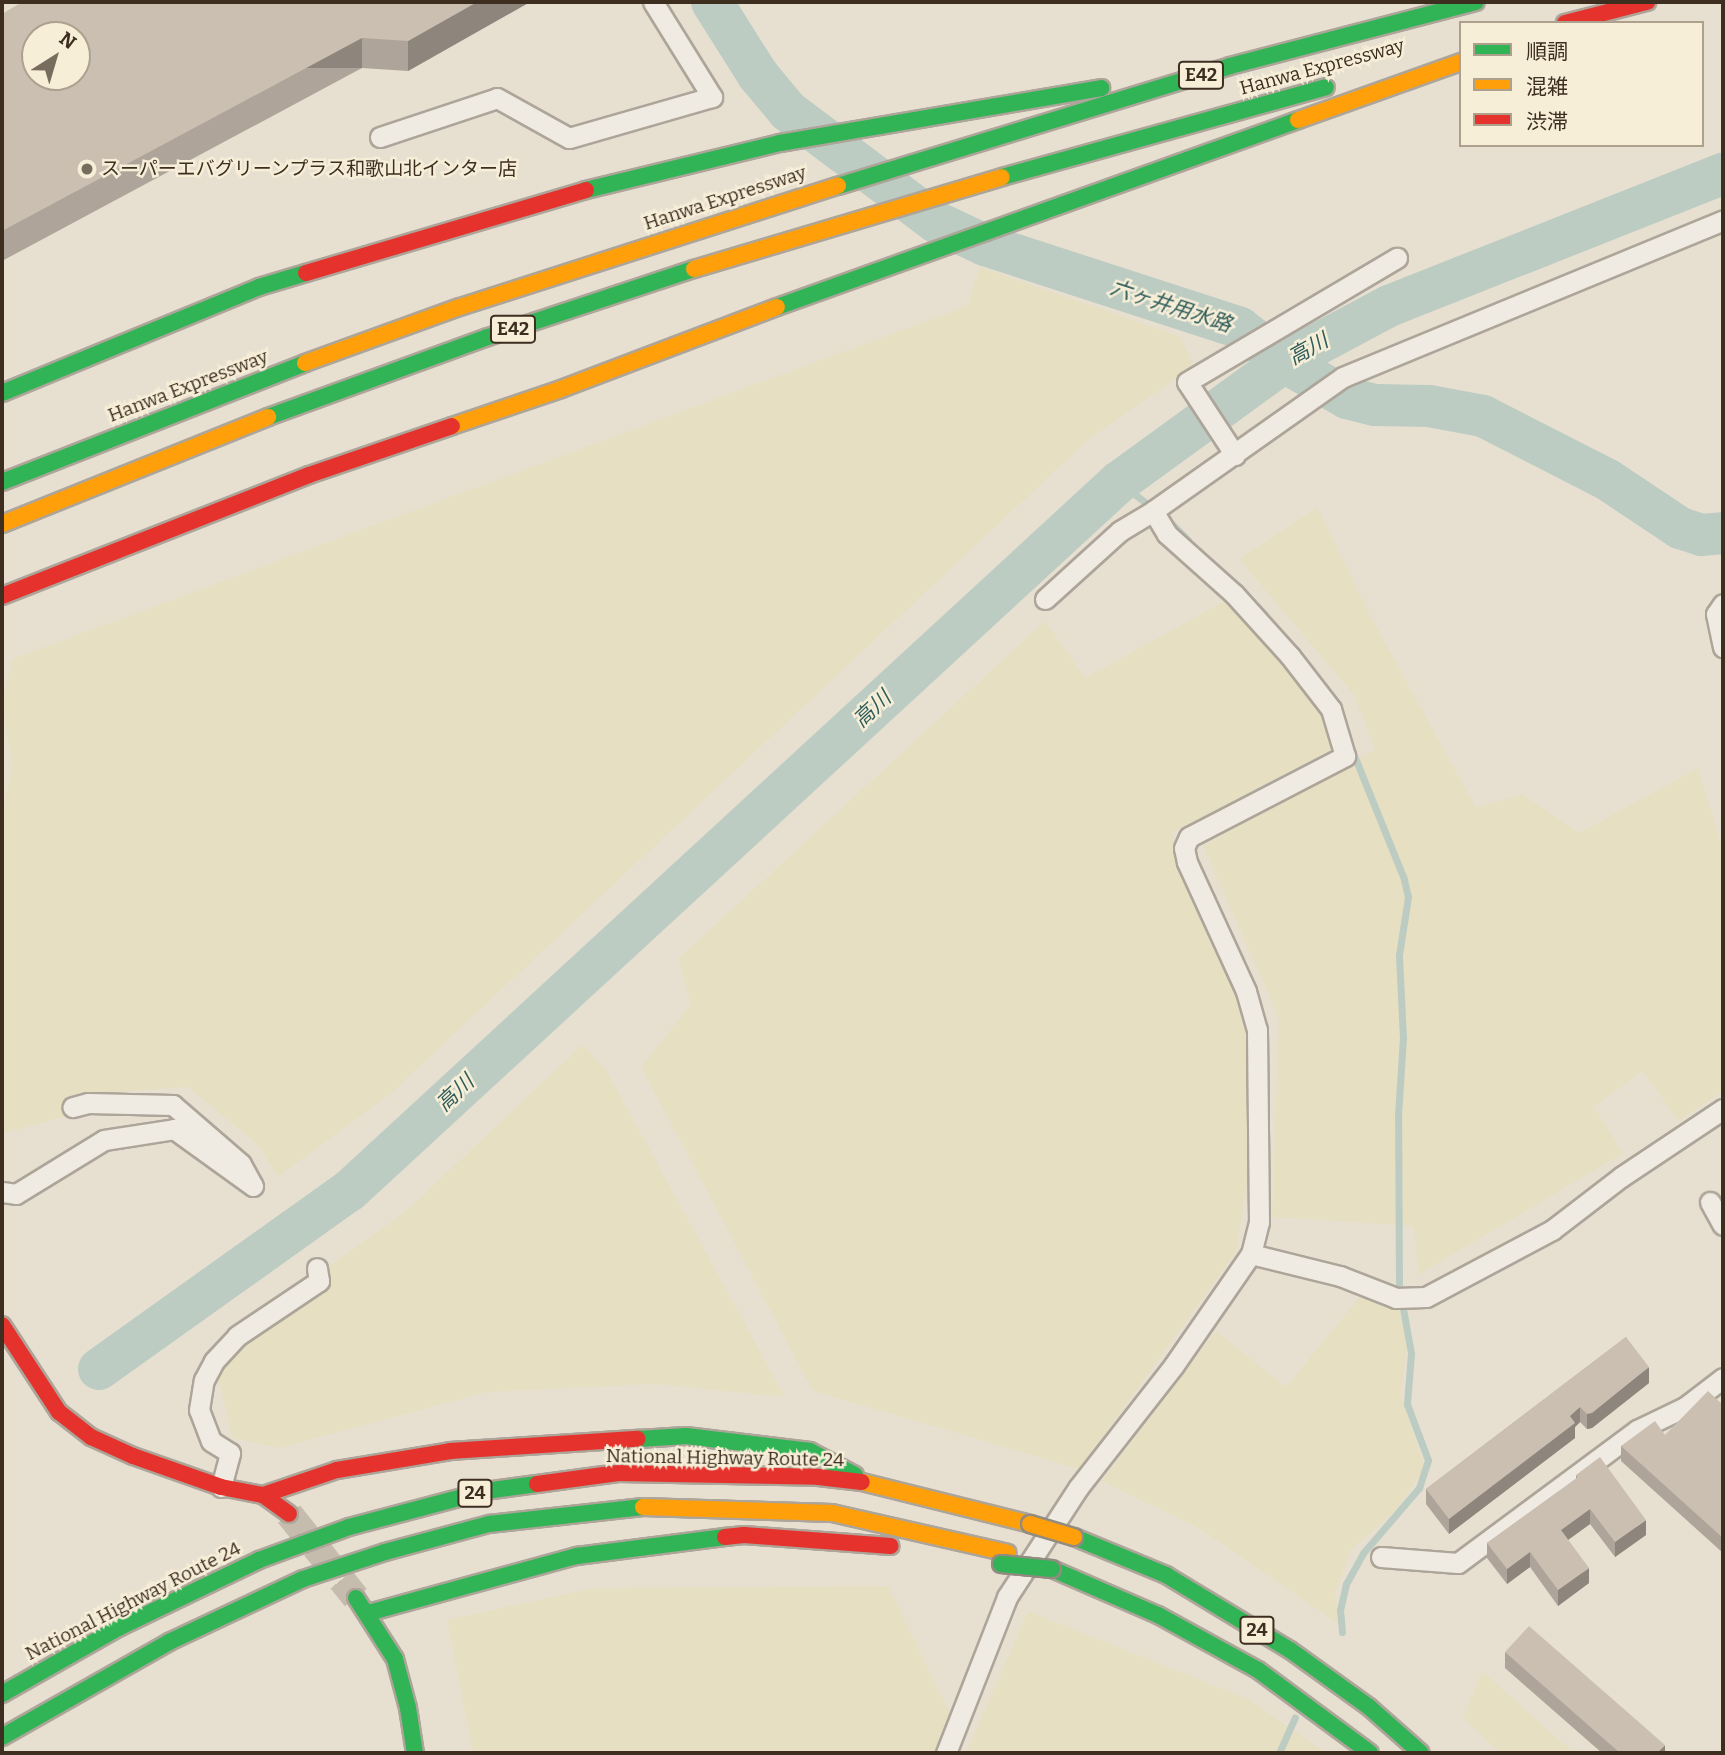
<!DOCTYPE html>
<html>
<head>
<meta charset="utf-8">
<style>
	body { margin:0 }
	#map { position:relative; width:1725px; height:1755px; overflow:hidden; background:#e7e0d1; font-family:Bitter,"Noto Sans JP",serif }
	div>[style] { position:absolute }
	.farmland>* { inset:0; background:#e6dfc2 }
	.stream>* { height:7px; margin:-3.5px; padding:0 3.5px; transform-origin:3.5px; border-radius:3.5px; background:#bcccc2 }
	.river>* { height:42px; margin:-21px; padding:0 21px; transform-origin:21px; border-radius:21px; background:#bcccc2 }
	.secondary-tunnel>* { height:28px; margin-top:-14px; transform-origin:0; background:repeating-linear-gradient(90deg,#c5bcae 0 28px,transparent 0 42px) }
	.roads { filter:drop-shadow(2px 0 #ada599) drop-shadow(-2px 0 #ada599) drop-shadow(0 2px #ada599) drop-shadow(0 -2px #ada599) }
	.street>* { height:19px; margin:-9.5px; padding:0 9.5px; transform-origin:9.5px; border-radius:9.5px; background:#efebe3 }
	.fast>* { height:16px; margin:-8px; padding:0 8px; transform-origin:8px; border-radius:8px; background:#30b455 }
	.slow>* { height:16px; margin:-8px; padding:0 8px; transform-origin:8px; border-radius:8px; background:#ff9f0a }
	.jam>* { height:16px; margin:-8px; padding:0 8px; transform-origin:8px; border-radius:8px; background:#e5322d }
	.bridges { filter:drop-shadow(2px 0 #928b80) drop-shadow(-2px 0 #928b80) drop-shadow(0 2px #928b80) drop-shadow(0 -2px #928b80) }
	.fast-bridge>* { height:16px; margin:-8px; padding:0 8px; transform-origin:8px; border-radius:8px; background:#30b455 }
	.slow-bridge>* { height:16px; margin:-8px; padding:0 8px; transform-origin:8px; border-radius:8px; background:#ff9f0a }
	.wall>* { inset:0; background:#afa499 }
	.shaded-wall>* { inset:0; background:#8e867d; transform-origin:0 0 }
	.building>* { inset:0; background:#cbbfb2 }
	.dots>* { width:19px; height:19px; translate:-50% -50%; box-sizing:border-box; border:4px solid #f7eed8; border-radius:50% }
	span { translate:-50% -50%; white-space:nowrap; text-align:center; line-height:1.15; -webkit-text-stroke:5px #f7eed8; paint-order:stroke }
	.shield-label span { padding:2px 5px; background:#f7eed8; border:2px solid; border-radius:5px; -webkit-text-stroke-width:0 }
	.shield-label { font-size:18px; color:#3d2e20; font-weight:700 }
	.street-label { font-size:19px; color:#3d2e20 }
	.poi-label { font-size:19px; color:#3d2e20 }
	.left { translate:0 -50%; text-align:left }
	.water-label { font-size:21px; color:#2f5d5a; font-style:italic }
	.frame { position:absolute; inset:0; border:4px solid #3d2e20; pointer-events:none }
	.legend { position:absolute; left:1459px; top:21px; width:245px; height:126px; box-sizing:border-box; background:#f7eed8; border:2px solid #ada18e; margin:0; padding:9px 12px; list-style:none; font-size:21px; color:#3d2e20 }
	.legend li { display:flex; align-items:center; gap:14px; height:35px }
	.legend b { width:35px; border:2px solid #ada18e }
	.north { position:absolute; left:21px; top:21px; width:70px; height:70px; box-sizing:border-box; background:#f7eed8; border:2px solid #ada18e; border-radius:50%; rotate:37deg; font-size:19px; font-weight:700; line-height:28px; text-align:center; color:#3d2e20 }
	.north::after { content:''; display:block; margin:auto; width:24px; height:32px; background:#786c5e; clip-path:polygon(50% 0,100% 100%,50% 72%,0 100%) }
</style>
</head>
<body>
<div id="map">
	<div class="farmland">
		<div style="clip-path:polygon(980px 267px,1179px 336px,1194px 366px,1089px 439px,389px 1095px,278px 1177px,258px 1145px,188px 1087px,72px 1095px,76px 1113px,2px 1134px,2px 815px,12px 767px,2px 703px,12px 659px,967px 306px)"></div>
		<div style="clip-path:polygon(1317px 508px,1372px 619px,1476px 808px,1522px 794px,1579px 833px,1698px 768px,1723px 850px,1723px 1091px,1678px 1121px,1643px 1071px,1594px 1107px,1623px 1153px,1418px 1275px,1414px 1226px,1272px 1217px,1279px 1018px,1203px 846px,1375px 749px,1354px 695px,1239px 559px)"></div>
		<div style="clip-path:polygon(1232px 597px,1323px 709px,1333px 749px,1171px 833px,1231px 967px,1250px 1028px,1250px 1165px,1236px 1252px,1079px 1469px,813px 1391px,641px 1067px,691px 1004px,678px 959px,1045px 621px,1085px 678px)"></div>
		<div style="clip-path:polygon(582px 1045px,605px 1068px,785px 1397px,656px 1384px,487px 1392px,279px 1448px,232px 1438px,218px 1376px,249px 1324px,406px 1211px)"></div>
		<div style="clip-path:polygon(1363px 1293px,1398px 1307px,1408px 1343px,1400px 1394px,1425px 1468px,1397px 1509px,1351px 1550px,1335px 1594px,1340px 1625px,1202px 1530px,1102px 1481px,1216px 1331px,1286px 1387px)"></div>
		<div style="clip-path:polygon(888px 1586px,950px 1713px,936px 1753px,473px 1753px,447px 1620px,593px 1588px)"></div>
		<div style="clip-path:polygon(1028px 1611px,1248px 1699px,1326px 1753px,966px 1753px)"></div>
		<div style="clip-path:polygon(1482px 1670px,1482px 1671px,1574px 1753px,1500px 1753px,1463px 1718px)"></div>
	</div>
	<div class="stream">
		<div style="left:1119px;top:482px;width:33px;rotate:38deg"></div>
		<div style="left:1171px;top:523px;width:24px;rotate:45deg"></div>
		<div style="left:1238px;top:586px;width:40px;rotate:47deg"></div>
		<div style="left:1342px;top:1632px;width:22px;rotate:-95deg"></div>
		<div style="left:1340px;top:1610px;width:27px;rotate:-77deg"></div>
		<div style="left:1346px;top:1584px;width:35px;rotate:-61deg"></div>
		<div style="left:1363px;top:1553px;width:86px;rotate:-49.3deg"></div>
		<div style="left:1419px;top:1488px;width:29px;rotate:-72deg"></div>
		<div style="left:1428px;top:1460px;width:60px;rotate:-110.6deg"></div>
		<div style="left:1407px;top:1404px;width:51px;rotate:-85.5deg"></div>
		<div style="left:1411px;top:1353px;width:68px;rotate:-100.2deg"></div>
		<div style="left:1399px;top:1286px;width:171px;rotate:-90.3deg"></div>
		<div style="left:1398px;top:1115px;width:77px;rotate:-86.3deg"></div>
		<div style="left:1403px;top:1038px;width:83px;rotate:-92.8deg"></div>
		<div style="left:1399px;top:955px;width:59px;rotate:-81.2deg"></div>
		<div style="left:1408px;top:897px;width:18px;rotate:-103deg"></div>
		<div style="left:1404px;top:879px;width:139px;rotate:-112deg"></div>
		<div style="left:1279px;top:1753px;width:39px;rotate:-66deg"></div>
	</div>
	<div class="river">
		<div style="left:712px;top:2px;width:86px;rotate:57.8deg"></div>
		<div style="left:758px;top:75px;width:47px;rotate:50.2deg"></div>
		<div style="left:788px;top:111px;width:185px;rotate:36.9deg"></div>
		<div style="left:936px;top:222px;width:54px;rotate:25.1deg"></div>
		<div style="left:985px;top:245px;width:268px;rotate:18deg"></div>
		<div style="left:1240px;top:328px;width:56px;rotate:37.7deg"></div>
		<div style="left:1284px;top:362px;width:73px;rotate:29.7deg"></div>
		<div style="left:1347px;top:398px;width:29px;rotate:14deg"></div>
		<div style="left:1375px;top:405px;width:54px;rotate:1.1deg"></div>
		<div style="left:1429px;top:406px;width:55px;rotate:10.5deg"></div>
		<div style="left:1483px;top:416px;width:140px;rotate:27.1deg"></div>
		<div style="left:1608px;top:480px;width:87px;rotate:33.7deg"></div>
		<div style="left:1680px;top:528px;width:22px;rotate:18deg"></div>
		<div style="left:1701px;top:535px;width:22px;rotate:-5deg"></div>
		<div style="left:99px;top:1369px;width:307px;rotate:-35.5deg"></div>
		<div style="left:349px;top:1191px;width:1047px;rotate:-42.64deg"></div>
		<div style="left:1119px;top:482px;width:204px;rotate:-36deg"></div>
		<div style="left:1284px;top:362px;width:119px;rotate:-28.1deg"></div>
		<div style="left:1389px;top:306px;width:359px;rotate:-21.6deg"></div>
	</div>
	<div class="secondary-tunnel">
		<div style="left:289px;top:1514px;width:107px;rotate:51.4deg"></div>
	</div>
	<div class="roads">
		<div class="street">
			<div style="left:380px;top:137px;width:123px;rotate:-18.4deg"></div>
			<div style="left:497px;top:98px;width:82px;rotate:29.1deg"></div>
			<div style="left:569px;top:138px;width:149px;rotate:-16deg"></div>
			<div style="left:712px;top:97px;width:112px;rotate:-121.8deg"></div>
			<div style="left:1235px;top:455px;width:87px;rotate:-123.3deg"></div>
			<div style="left:1187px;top:382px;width:244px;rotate:-30.6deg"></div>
			<div style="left:1045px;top:599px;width:101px;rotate:-42.2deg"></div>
			<div style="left:1120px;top:531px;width:39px;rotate:-31deg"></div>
			<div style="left:1723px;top:604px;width:12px;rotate:125deg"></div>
			<div style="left:1716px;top:614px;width:34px;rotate:78deg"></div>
			<div style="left:2px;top:1192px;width:14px;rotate:8deg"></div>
			<div style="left:16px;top:1194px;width:103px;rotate:-31.5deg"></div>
			<div style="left:104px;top:1140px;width:71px;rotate:-8.9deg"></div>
			<div style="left:174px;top:1129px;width:97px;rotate:35.8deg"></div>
			<div style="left:253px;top:1186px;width:25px;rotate:-119deg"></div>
			<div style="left:241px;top:1164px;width:90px;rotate:-139.1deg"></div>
			<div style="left:173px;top:1105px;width:85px;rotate:-178.7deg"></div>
			<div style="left:88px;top:1103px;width:16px;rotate:165deg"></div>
			<div style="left:1710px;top:1202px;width:26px;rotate:61deg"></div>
			<div style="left:1251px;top:1254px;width:92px;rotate:13.9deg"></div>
			<div style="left:1340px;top:1276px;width:60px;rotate:21.4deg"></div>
			<div style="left:1396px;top:1298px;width:30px;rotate:-2deg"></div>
			<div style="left:1426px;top:1297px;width:143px;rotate:-28deg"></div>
			<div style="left:1552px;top:1230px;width:87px;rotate:-37.5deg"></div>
			<div style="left:1621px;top:1177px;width:123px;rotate:-33.7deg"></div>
			<div style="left:221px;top:1487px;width:35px;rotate:-75deg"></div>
			<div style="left:230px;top:1453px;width:22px;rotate:-148deg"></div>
			<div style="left:211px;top:1441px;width:33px;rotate:-111deg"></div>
			<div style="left:199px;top:1410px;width:30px;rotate:-81deg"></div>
			<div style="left:204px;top:1380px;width:21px;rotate:-62deg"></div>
			<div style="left:214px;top:1361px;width:34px;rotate:-47deg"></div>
			<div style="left:237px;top:1336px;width:99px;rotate:-33.9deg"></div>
			<div style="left:319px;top:1281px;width:13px;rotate:-99deg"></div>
			<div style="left:1381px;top:1557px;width:77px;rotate:4.5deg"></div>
			<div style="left:1458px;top:1563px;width:223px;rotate:-36.6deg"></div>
			<div style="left:1637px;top:1430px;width:53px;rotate:-25.6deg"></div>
			<div style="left:1685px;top:1407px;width:48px;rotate:-37.3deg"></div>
			<div style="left:946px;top:1753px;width:168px;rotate:-68.6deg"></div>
			<div style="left:1007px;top:1597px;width:130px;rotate:-56.9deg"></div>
			<div style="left:1078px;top:1488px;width:156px;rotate:-52deg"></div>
			<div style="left:1174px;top:1365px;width:135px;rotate:-55.3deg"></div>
			<div style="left:1251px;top:1254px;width:33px;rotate:-76deg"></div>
			<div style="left:1259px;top:1222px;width:192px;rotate:-90.6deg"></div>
			<div style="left:1257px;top:1030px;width:41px;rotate:-105.8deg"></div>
			<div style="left:1246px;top:991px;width:142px;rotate:-114.6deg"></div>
			<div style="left:1187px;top:862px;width:14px;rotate:-102deg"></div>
			<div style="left:1184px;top:848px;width:12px;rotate:-66deg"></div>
			<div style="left:1189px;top:837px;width:176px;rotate:-27.4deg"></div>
			<div style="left:1345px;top:756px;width:49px;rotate:-106.6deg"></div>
			<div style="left:1331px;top:709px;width:67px;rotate:-127.7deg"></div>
			<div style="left:1290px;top:656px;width:84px;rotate:-132.1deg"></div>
			<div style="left:1234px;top:594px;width:90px;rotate:-138.2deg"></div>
			<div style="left:1167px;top:534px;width:27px;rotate:-121deg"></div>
			<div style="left:1153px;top:511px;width:232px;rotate:-35.2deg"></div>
			<div style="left:1343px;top:377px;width:411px;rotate:-22.4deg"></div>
		</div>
		<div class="fast">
			<div style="left:1002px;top:177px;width:336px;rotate:-15.5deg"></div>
			<div style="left:838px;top:186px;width:410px;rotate:-17deg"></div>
			<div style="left:1230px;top:66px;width:254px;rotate:-14.6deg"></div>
			<div style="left:586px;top:190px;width:200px;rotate:-13.6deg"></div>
			<div style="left:780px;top:143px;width:326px;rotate:-9.7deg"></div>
			<div style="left:777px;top:307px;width:554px;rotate:-19.74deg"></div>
			<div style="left:2px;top:393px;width:278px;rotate:-22.4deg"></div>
			<div style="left:259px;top:287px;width:49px;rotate:-16.6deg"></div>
			<div style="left:268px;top:417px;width:234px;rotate:-20deg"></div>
			<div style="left:488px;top:337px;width:217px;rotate:-18.3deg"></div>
			<div style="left:2px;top:482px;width:326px;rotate:-21.4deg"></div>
			<div style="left:638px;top:1439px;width:48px;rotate:-3.6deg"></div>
			<div style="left:686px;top:1436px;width:125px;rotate:6.9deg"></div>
			<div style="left:810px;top:1451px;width:51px;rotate:28.1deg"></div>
			<div style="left:1074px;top:1537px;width:100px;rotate:22.4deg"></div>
			<div style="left:1166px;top:1575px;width:145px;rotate:31.2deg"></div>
			<div style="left:1290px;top:1650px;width:97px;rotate:35.8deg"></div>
			<div style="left:1369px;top:1707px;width:69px;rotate:41.5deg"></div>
			<div style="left:1052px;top:1569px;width:116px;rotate:23.5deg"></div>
			<div style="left:1158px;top:1615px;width:114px;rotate:28.8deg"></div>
			<div style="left:1258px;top:1670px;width:139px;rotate:36.5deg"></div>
			<div style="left:356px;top:1598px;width:72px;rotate:57.4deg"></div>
			<div style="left:395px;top:1659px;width:51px;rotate:75.1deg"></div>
			<div style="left:408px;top:1708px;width:46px;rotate:81.2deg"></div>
			<div style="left:368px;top:1613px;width:217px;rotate:-15.3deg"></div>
			<div style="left:577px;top:1556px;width:149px;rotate:-7.3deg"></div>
			<div style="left:2px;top:1694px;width:136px;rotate:-29.6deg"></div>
			<div style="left:120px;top:1627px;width:154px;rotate:-25.7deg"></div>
			<div style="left:259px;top:1560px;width:96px;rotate:-20.1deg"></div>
			<div style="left:349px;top:1527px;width:141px;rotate:-14.8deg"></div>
			<div style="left:485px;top:1491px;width:52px;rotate:-7.7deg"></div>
			<div style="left:2px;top:1737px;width:192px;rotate:-29.6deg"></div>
			<div style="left:169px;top:1642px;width:148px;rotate:-25.2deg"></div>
			<div style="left:303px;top:1579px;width:86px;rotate:-18.2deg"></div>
			<div style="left:385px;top:1552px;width:108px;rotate:-15.1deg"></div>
			<div style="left:489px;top:1524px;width:155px;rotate:-6.3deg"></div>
		</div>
		<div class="slow">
			<div style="left:1298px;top:120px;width:173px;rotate:-19.6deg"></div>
			<div style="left:694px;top:269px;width:321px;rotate:-16.6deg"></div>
			<div style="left:305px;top:363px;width:165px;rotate:-19.9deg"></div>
			<div style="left:460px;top:307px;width:397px;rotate:-17.8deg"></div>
			<div style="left:452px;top:426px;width:115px;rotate:-18.7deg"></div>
			<div style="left:561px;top:389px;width:231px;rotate:-20.8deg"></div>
			<div style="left:2px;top:524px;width:287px;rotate:-21.9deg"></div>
			<div style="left:862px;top:1482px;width:173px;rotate:14deg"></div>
			<div style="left:643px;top:1507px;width:189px;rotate:1.8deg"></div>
			<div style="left:832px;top:1513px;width:180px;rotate:12.8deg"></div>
		</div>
		<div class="jam">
			<div style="left:1565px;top:23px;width:85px;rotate:-14.4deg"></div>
			<div style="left:306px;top:273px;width:292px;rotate:-16.5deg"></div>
			<div style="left:2px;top:596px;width:330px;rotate:-21.5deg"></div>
			<div style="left:309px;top:475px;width:151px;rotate:-18.9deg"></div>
			<div style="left:2px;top:1325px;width:104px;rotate:56.8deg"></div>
			<div style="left:59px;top:1412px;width:41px;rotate:38deg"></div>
			<div style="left:91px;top:1437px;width:46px;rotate:24.3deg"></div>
			<div style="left:133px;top:1456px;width:93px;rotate:19.4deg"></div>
			<div style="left:221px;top:1487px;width:43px;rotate:10.8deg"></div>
			<div style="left:263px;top:1495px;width:32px;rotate:36deg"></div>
			<div style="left:537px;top:1484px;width:82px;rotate:-7.7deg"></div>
			<div style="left:618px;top:1473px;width:200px;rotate:1.1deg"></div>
			<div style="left:818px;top:1477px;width:44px;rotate:6.5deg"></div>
			<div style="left:263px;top:1495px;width:78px;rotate:-18.7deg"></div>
			<div style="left:337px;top:1470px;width:115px;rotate:-9.5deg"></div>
			<div style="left:450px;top:1451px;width:188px;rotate:-3.7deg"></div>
			<div style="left:725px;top:1537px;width:19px;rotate:-6deg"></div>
			<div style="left:744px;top:1535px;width:147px;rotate:4.3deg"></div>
		</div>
	</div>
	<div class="bridges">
		<div class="fast-bridge">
			<div style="left:1001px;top:1564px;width:51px;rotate:5.6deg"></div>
		</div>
		<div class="slow-bridge">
			<div style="left:1030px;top:1524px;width:46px;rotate:16.5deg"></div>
		</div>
	</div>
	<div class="wall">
		<div style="clip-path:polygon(530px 2px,408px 71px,362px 68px,2px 261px,2px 14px)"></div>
		<div style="clip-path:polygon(1626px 1337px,1649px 1383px,1592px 1428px,1587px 1429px,1580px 1422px,1575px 1427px,1575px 1438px,1449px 1534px,1426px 1504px,1426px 1489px)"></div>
		<div style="clip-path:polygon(1723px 1405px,1723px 1553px,1621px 1461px,1621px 1446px,1665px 1435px)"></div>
		<div style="clip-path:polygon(1576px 1475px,1646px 1535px,1615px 1557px,1590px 1524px,1568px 1540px,1589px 1583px,1558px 1606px,1530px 1567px,1507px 1584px,1487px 1558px,1487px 1543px,1576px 1479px)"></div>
		<div style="clip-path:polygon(1505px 1652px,1665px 1753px,1602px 1753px,1505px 1668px)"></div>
	</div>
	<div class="shaded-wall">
		<div style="clip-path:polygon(477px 2px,530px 2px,408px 71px,408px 41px)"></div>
		<div style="left:362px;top:38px;width:30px;height:408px;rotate:90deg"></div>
		<div style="clip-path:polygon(1649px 1367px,1649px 1383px,1592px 1428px,1587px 1429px,1587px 1414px)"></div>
		<div style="clip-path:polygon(1580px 1407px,1580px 1422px,1575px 1427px,1575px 1438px,1449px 1534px,1449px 1519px)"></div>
		<div style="clip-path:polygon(1590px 1509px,1590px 1524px,1561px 1545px,1561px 1530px)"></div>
		<div style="clip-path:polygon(1646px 1520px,1646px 1535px,1615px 1557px,1615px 1542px)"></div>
		<div style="clip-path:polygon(1530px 1552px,1530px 1567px,1507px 1584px,1507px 1569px)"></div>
		<div style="clip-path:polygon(1589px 1568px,1589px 1583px,1558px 1606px,1558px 1590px)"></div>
		<div style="clip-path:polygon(1665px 1745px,1665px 1753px,1657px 1753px)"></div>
	</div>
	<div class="building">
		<div style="clip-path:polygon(evenodd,22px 2px,477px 2px,408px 41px,362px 38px,2px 231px,2px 14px,22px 2px,35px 35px,77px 35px,77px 77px,35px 77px,35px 35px)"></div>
		<div style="clip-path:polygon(1626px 1337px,1649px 1367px,1592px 1413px,1587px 1414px,1580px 1407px,1570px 1416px,1575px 1423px,1449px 1519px,1426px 1489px)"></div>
		<div style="clip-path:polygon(1708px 1391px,1723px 1405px,1723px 1538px,1621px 1446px,1655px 1421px,1665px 1435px)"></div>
		<div style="clip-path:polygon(1600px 1457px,1646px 1520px,1615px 1542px,1590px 1509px,1561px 1530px,1589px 1568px,1558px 1590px,1530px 1552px,1507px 1569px,1487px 1543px,1578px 1477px,1576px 1475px)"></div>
		<div style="clip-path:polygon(1529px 1626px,1665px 1745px,1657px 1753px,1620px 1753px,1505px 1652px)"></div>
	</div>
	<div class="dots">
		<div style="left:87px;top:169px;background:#786c5e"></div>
	</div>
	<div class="shield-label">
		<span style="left:1201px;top:75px">E42</span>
		<span style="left:513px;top:329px">E42</span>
		<span style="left:475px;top:1493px">24</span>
		<span style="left:1257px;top:1630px">24</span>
	</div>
	<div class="street-label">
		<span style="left:1322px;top:67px;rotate:-15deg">Hanwa Expressway</span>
		<span style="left:725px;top:198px;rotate:-18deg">Hanwa Expressway</span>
		<span style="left:188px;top:386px;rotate:-21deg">Hanwa Expressway</span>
		<span style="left:725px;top:1458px;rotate:1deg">National Highway Route 24</span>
		<span style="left:133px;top:1601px;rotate:-27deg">National Highway Route 24</span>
	</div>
	<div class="poi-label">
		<span class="left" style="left:101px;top:169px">スーパーエバグリーンプラス和歌山北インター店</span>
	</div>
	<div class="water-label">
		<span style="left:1171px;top:306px;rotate:18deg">六ヶ井用水路</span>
		<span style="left:1308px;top:349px;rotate:-29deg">高川</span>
		<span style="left:872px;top:709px;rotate:-43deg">高川</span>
		<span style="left:455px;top:1093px;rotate:-43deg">高川</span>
	</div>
	<div class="frame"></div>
	<ul class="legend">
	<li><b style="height:9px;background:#30b455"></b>順調</li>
	<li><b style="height:9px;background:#ff9f0a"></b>混雑</li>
	<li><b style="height:9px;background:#e5322d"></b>渋滞</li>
	</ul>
	<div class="north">N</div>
</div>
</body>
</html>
